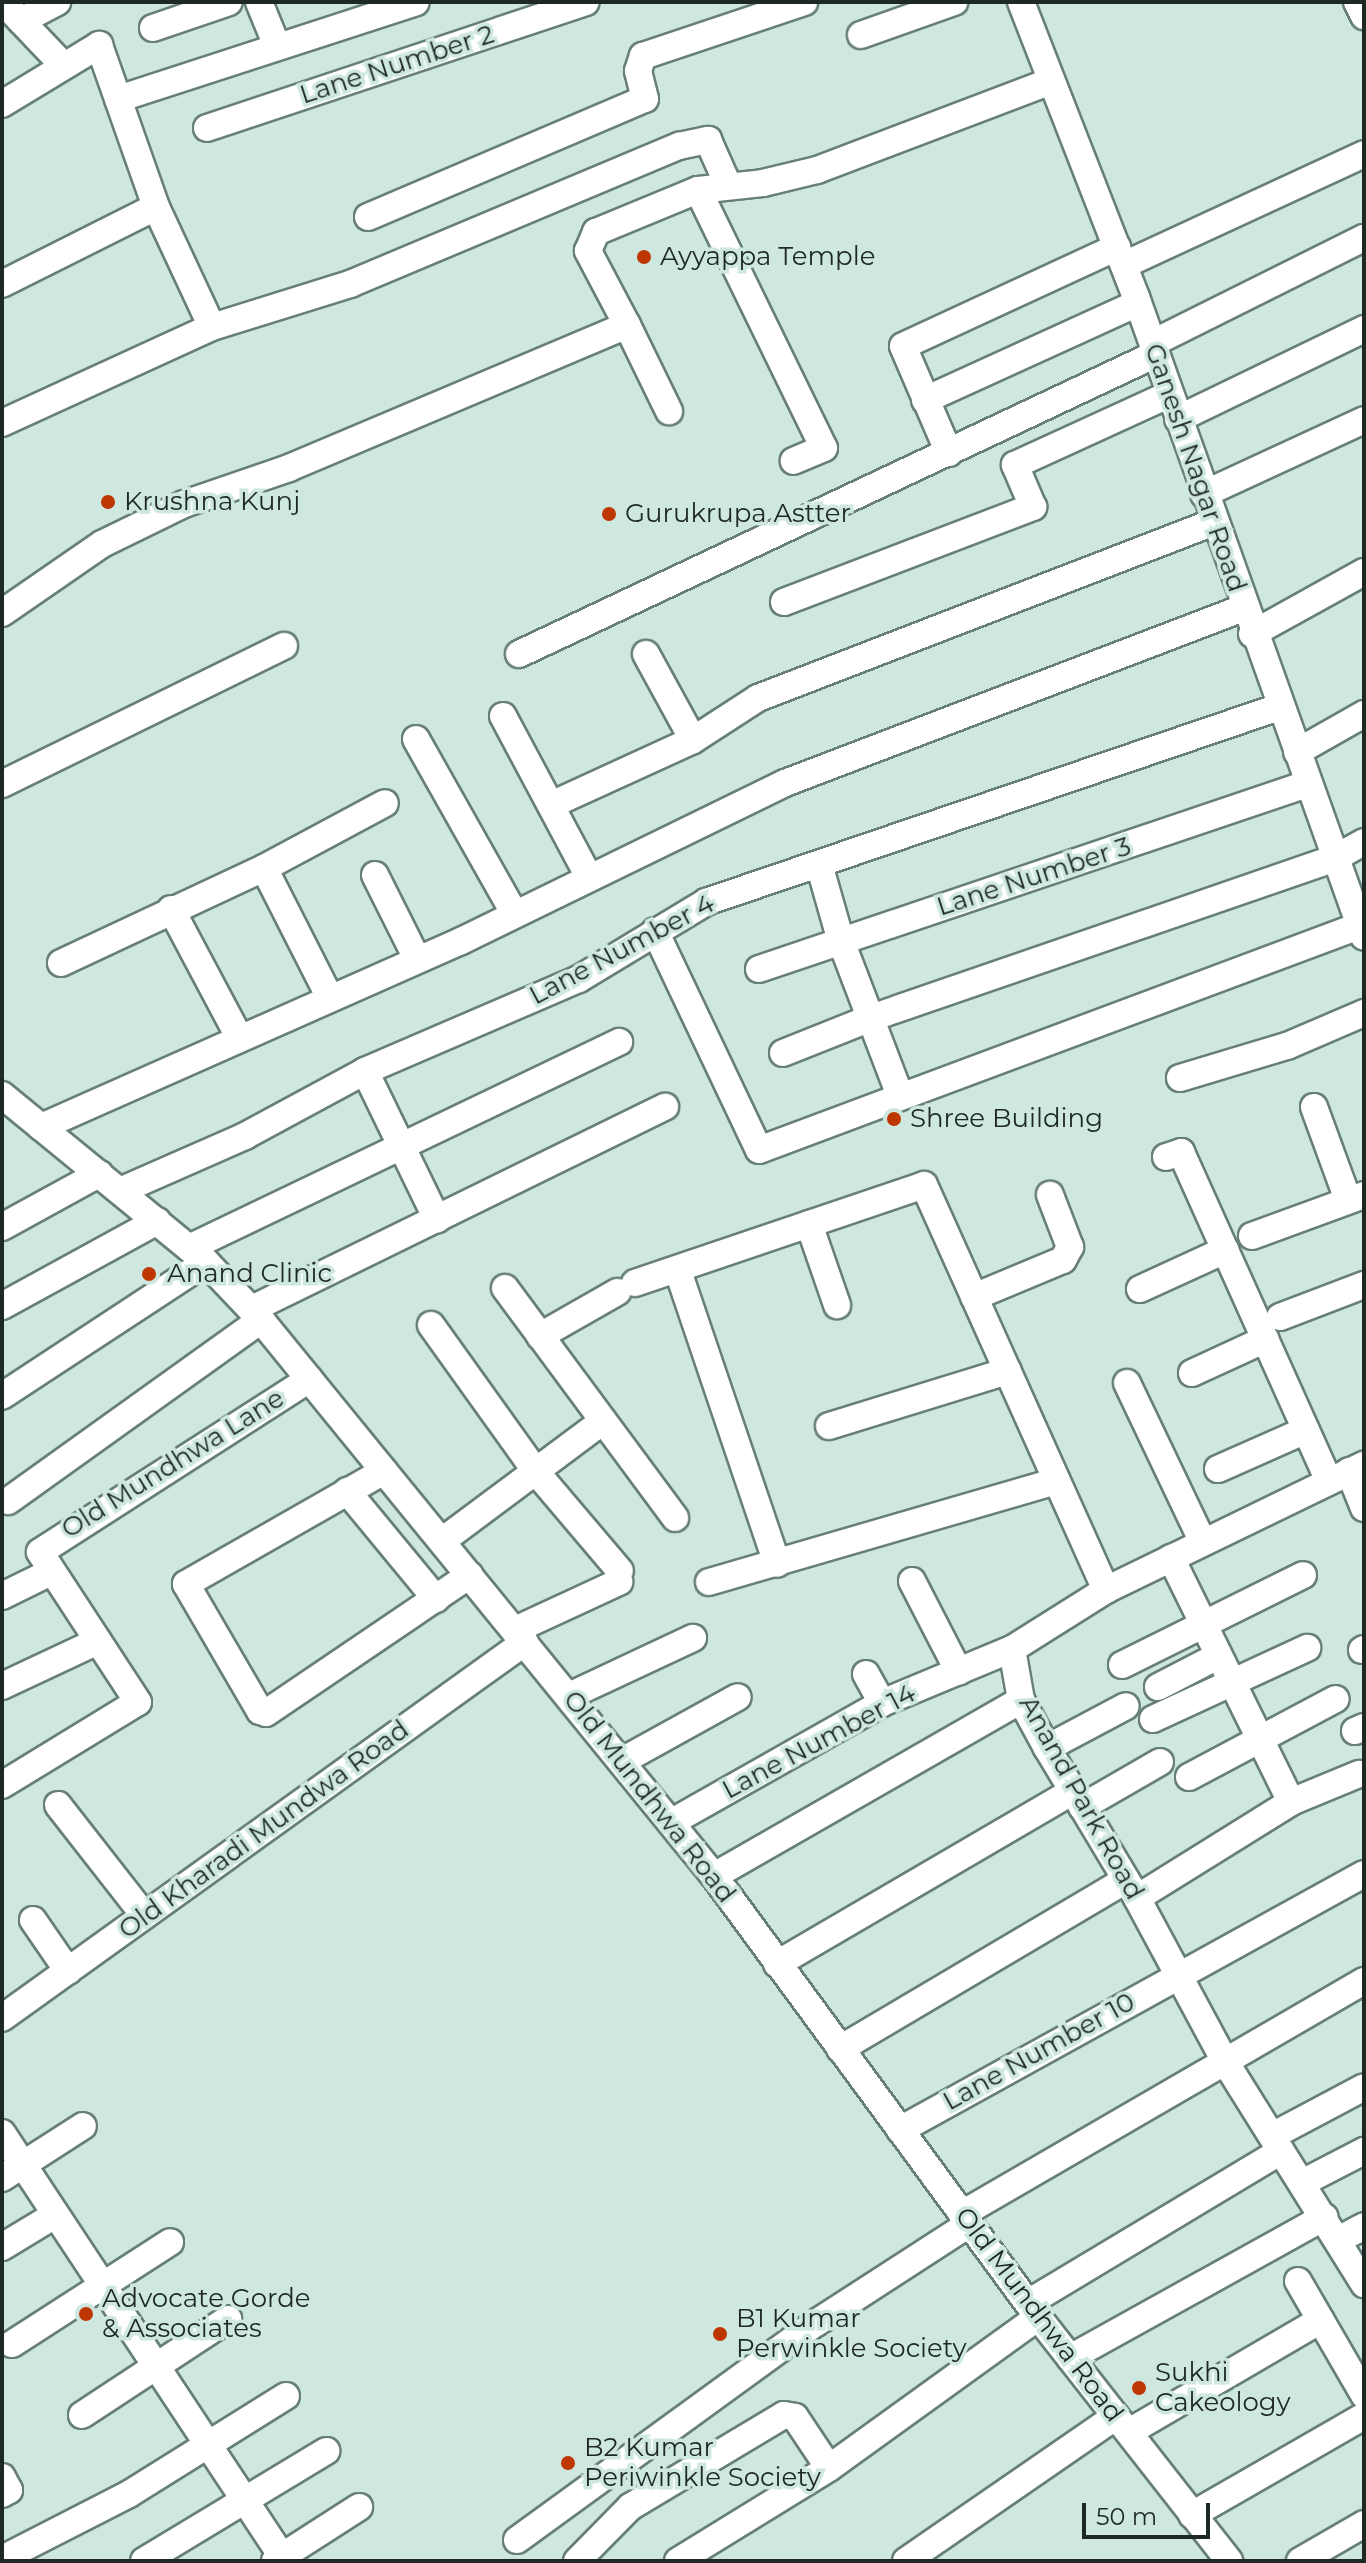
<!DOCTYPE html>
<html>
<head>
<meta charset="utf-8">
<style>
	body { margin:0 }
	#map { position:relative; width:1366px; height:2563px; overflow:hidden; background:#cee8e0; font-family:Montserrat,sans-serif }
	div>[style] { position:absolute }
	.roads { filter:drop-shadow(2px 0 #677f78) drop-shadow(-2px 0 #677f78) drop-shadow(0 2px #677f78) drop-shadow(0 -2px #677f78) }
	.minor>* { height:26px; margin:-13px; padding:0 13px; transform-origin:13px; border-radius:13px; background:#fff }
	.dots>* { width:22px; height:22px; translate:-50% -50%; box-sizing:border-box; border:4px solid #cee8e0; border-radius:50% }
	span { translate:-50% -50%; white-space:nowrap; text-align:center; line-height:1.15; -webkit-text-stroke:7px #cee8e0; paint-order:stroke }
	.street-label { font-size:26px; color:#1e2825 }
	.poi-label { font-size:26px; color:#1e2825 }
	.left { translate:0 -50%; text-align:left }
	.frame { position:absolute; inset:0; border:4px solid #1e2825; pointer-events:none }
	.scale { position:absolute; left:1082px; top:2503px; width:128px; height:36px; box-sizing:border-box; border:4px solid #1e2825; border-top:0; padding-left:10px; font-size:24px; line-height:28px; white-space:nowrap; color:#1e2825; -webkit-text-stroke:6px #cee8e0; paint-order:stroke }
</style>
</head>
<body>
<div id="map">
	<div class="roads">
		<div class="minor">
			<div style="left:3px;top:2px;width:88px;rotate:46.4deg"></div>
			<div style="left:259px;top:2px;width:48px;rotate:67.8deg"></div>
			<div style="left:1021px;top:2px;width:317px;rotate:68.7deg"></div>
			<div style="left:1136px;top:297px;width:679px;rotate:70.39deg"></div>
			<div style="left:1357px;top:2px;width:16px;rotate:63deg"></div>
			<div style="left:21px;top:21px;width:41px;rotate:-27.8deg"></div>
			<div style="left:153px;top:28px;width:80px;rotate:-18.9deg"></div>
			<div style="left:861px;top:35px;width:99px;rotate:-19.5deg"></div>
			<div style="left:118px;top:99px;width:313px;rotate:-18deg"></div>
			<div style="left:2px;top:104px;width:114px;rotate:-31.3deg"></div>
			<div style="left:99px;top:45px;width:172px;rotate:70.6deg"></div>
			<div style="left:156px;top:207px;width:132px;rotate:65deg"></div>
			<div style="left:207px;top:128px;width:399px;rotate:-18.4deg"></div>
			<div style="left:698px;top:190px;width:287px;rotate:64deg"></div>
			<div style="left:824px;top:448px;width:33px;rotate:157deg"></div>
			<div style="left:368px;top:217px;width:301px;rotate:-23.1deg"></div>
			<div style="left:645px;top:99px;width:29px;rotate:-104deg"></div>
			<div style="left:638px;top:71px;width:16px;rotate:-72deg"></div>
			<div style="left:643px;top:56px;width:170px;rotate:-18.5deg"></div>
			<div style="left:1124px;top:265px;width:264px;rotate:-24.8deg"></div>
			<div style="left:2px;top:284px;width:172px;rotate:-26.6deg"></div>
			<div style="left:627px;top:325px;width:96px;rotate:64deg"></div>
			<div style="left:1153px;top:343px;width:236px;rotate:-26.5deg"></div>
			<div style="left:925px;top:400px;width:234px;rotate:-24.5deg"></div>
			<div style="left:1178px;top:419px;width:207px;rotate:-25.8deg"></div>
			<div style="left:2px;top:423px;width:231px;rotate:-24.6deg"></div>
			<div style="left:212px;top:327px;width:145px;rotate:-17.3deg"></div>
			<div style="left:350px;top:284px;width:357px;rotate:-22.8deg"></div>
			<div style="left:679px;top:146px;width:30px;rotate:-12deg"></div>
			<div style="left:708px;top:140px;width:49px;rotate:66deg"></div>
			<div style="left:949px;top:453px;width:116px;rotate:-113.3deg"></div>
			<div style="left:903px;top:346px;width:236px;rotate:-24.8deg"></div>
			<div style="left:1204px;top:494px;width:176px;rotate:-24.8deg"></div>
			<div style="left:784px;top:602px;width:267px;rotate:-20.9deg"></div>
			<div style="left:1033px;top:507px;width:46px;rotate:-113.2deg"></div>
			<div style="left:1015px;top:465px;width:170px;rotate:-24.6deg"></div>
			<div style="left:2px;top:613px;width:121px;rotate:-34.6deg"></div>
			<div style="left:102px;top:544px;width:91px;rotate:-26deg"></div>
			<div style="left:184px;top:504px;width:111px;rotate:-18.9deg"></div>
			<div style="left:289px;top:468px;width:367px;rotate:-22.9deg"></div>
			<div style="left:627px;top:325px;width:84px;rotate:-117.8deg"></div>
			<div style="left:588px;top:251px;width:21px;rotate:-67deg"></div>
			<div style="left:596px;top:232px;width:110px;rotate:-22.4deg"></div>
			<div style="left:698px;top:190px;width:65px;rotate:-6.1deg"></div>
			<div style="left:763px;top:183px;width:56px;rotate:-13.5deg"></div>
			<div style="left:817px;top:170px;width:250px;rotate:-20.8deg"></div>
			<div style="left:1252px;top:634px;width:128px;rotate:-29deg"></div>
			<div style="left:519px;top:654px;width:704px;rotate:-25.22deg"></div>
			<div style="left:646px;top:654px;width:98px;rotate:61.3deg"></div>
			<div style="left:503px;top:716px;width:180px;rotate:61.9deg"></div>
			<div style="left:416px;top:739px;width:200px;rotate:60.6deg"></div>
			<div style="left:1297px;top:752px;width:77px;rotate:-29.6deg"></div>
			<div style="left:2px;top:784px;width:314px;rotate:-26.1deg"></div>
			<div style="left:551px;top:805px;width:156px;rotate:-24.6deg"></div>
			<div style="left:693px;top:740px;width:77px;rotate:-32.9deg"></div>
			<div style="left:758px;top:698px;width:489px;rotate:-21.1deg"></div>
			<div style="left:819px;top:864px;width:80px;rotate:74.1deg"></div>
			<div style="left:841px;top:941px;width:163px;rotate:69.1deg"></div>
			<div style="left:264px;top:868px;width:144px;rotate:63.1deg"></div>
			<div style="left:375px;top:875px;width:94px;rotate:63.4deg"></div>
			<div style="left:171px;top:909px;width:145px;rotate:62deg"></div>
			<div style="left:655px;top:931px;width:242px;rotate:64.6deg"></div>
			<div style="left:759px;top:1150px;width:646px;rotate:-20.48deg"></div>
			<div style="left:61px;top:963px;width:224px;rotate:-25.1deg"></div>
			<div style="left:264px;top:868px;width:137px;rotate:-28.2deg"></div>
			<div style="left:759px;top:969px;width:578px;rotate:-18.65deg"></div>
			<div style="left:783px;top:1053px;width:95px;rotate:-21.7deg"></div>
			<div style="left:871px;top:1018px;width:491px;rotate:-19deg"></div>
			<div style="left:1335px;top:858px;width:33px;rotate:-29deg"></div>
			<div style="left:365px;top:1071px;width:165px;rotate:64.1deg"></div>
			<div style="left:1180px;top:1078px;width:112px;rotate:-16.7deg"></div>
			<div style="left:1287px;top:1046px;width:84px;rotate:-23.2deg"></div>
			<div style="left:2px;top:1095px;width:264px;rotate:39.3deg"></div>
			<div style="left:206px;top:1262px;width:80px;rotate:46.5deg"></div>
			<div style="left:261px;top:1320px;width:717px;rotate:50.83deg"></div>
			<div style="left:714px;top:1876px;width:547px;rotate:53.7deg"></div>
			<div style="left:1038px;top:2317px;width:310px;rotate:51.9deg"></div>
			<div style="left:1314px;top:1107px;width:99px;rotate:69.9deg"></div>
			<div style="left:41px;top:1127px;width:459px;rotate:-23.9deg"></div>
			<div style="left:461px;top:941px;width:360px;rotate:-26deg"></div>
			<div style="left:785px;top:783px;width:490px;rotate:-20.9deg"></div>
			<div style="left:1166px;top:1157px;width:16px;rotate:-18deg"></div>
			<div style="left:1181px;top:1152px;width:361px;rotate:65.8deg"></div>
			<div style="left:120px;top:1191px;width:137px;rotate:-23.7deg"></div>
			<div style="left:245px;top:1136px;width:136px;rotate:-28.4deg"></div>
			<div style="left:365px;top:1071px;width:233px;rotate:-23.3deg"></div>
			<div style="left:579px;top:979px;width:149px;rotate:-31.2deg"></div>
			<div style="left:706px;top:902px;width:605px;rotate:-18.79deg"></div>
			<div style="left:809px;top:1224px;width:86px;rotate:70.9deg"></div>
			<div style="left:2px;top:1227px;width:111px;rotate:-28.7deg"></div>
			<div style="left:1252px;top:1236px;width:119px;rotate:-20.1deg"></div>
			<div style="left:189px;top:1248px;width:477px;rotate:-25.6deg"></div>
			<div style="left:678px;top:1271px;width:309px;rotate:71.3deg"></div>
			<div style="left:635px;top:1283px;width:305px;rotate:-18.7deg"></div>
			<div style="left:924px;top:1185px;width:444px;rotate:65.8deg"></div>
			<div style="left:505px;top:1288px;width:286px;rotate:53.5deg"></div>
			<div style="left:1140px;top:1289px;width:94px;rotate:-24.6deg"></div>
			<div style="left:974px;top:1297px;width:96px;rotate:-22.6deg"></div>
			<div style="left:1063px;top:1260px;width:15px;rotate:-62deg"></div>
			<div style="left:1070px;top:1247px;width:56px;rotate:-111deg"></div>
			<div style="left:2px;top:1306px;width:177px;rotate:-28.7deg"></div>
			<div style="left:252px;top:1309px;width:460px;rotate:-26.1deg"></div>
			<div style="left:1280px;top:1317px;width:90px;rotate:-20.9deg"></div>
			<div style="left:431px;top:1325px;width:182px;rotate:54.4deg"></div>
			<div style="left:537px;top:1473px;width:128px;rotate:49.7deg"></div>
			<div style="left:540px;top:1336px;width:89px;rotate:-29.7deg"></div>
			<div style="left:1192px;top:1373px;width:81px;rotate:-24.7deg"></div>
			<div style="left:1127px;top:1383px;width:176px;rotate:64.5deg"></div>
			<div style="left:2px;top:1396px;width:244px;rotate:-33.3deg"></div>
			<div style="left:829px;top:1426px;width:187px;rotate:-17.1deg"></div>
			<div style="left:1218px;top:1469px;width:96px;rotate:-23.9deg"></div>
			<div style="left:384px;top:1471px;width:228px;rotate:150.3deg"></div>
			<div style="left:186px;top:1584px;width:147px;rotate:59.8deg"></div>
			<div style="left:260px;top:1711px;width:6px;rotate:18deg"></div>
			<div style="left:266px;top:1713px;width:246px;rotate:-34.1deg"></div>
			<div style="left:1349px;top:1471px;width:40px;rotate:68deg"></div>
			<div style="left:347px;top:1491px;width:140px;rotate:50.5deg"></div>
			<div style="left:8px;top:1501px;width:311px;rotate:-35.6deg"></div>
			<div style="left:442px;top:1541px;width:201px;rotate:-36.7deg"></div>
			<div style="left:1171px;top:1558px;width:272px;rotate:63.8deg"></div>
			<div style="left:912px;top:1581px;width:102px;rotate:62.7deg"></div>
			<div style="left:709px;top:1582px;width:362px;rotate:-16.2deg"></div>
			<div style="left:2px;top:1596px;width:52px;rotate:-26.1deg"></div>
			<div style="left:515px;top:1630px;width:115px;rotate:-24.8deg"></div>
			<div style="left:1012px;top:1649px;width:52px;rotate:80deg"></div>
			<div style="left:1021px;top:1700px;width:55px;rotate:61.6deg"></div>
			<div style="left:1047px;top:1748px;width:175px;rotate:59deg"></div>
			<div style="left:1137px;top:1898px;width:187px;rotate:61.7deg"></div>
			<div style="left:1226px;top:2063px;width:261px;rotate:58deg"></div>
			<div style="left:1362px;top:1650px;width:2px;rotate:-27deg"></div>
			<div style="left:1122px;top:1665px;width:202px;rotate:-26.4deg"></div>
			<div style="left:866px;top:1674px;width:33px;rotate:61deg"></div>
			<div style="left:2px;top:1686px;width:106px;rotate:-25.1deg"></div>
			<div style="left:1158px;top:1687px;width:68px;rotate:-27.3deg"></div>
			<div style="left:569px;top:1696px;width:137px;rotate:-25.1deg"></div>
			<div style="left:1153px;top:1719px;width:170px;rotate:-24.8deg"></div>
			<div style="left:1355px;top:1731px;width:10px;rotate:-24deg"></div>
			<div style="left:1047px;top:1748px;width:89px;rotate:-28deg"></div>
			<div style="left:622px;top:1761px;width:132px;rotate:-28.9deg"></div>
			<div style="left:1189px;top:1777px;width:166px;rotate:-28deg"></div>
			<div style="left:2px;top:1785px;width:159px;rotate:-31.4deg"></div>
			<div style="left:138px;top:1702px;width:179px;rotate:-123.2deg"></div>
			<div style="left:40px;top:1552px;width:320px;rotate:-32.7deg"></div>
			<div style="left:58px;top:1805px;width:140px;rotate:52deg"></div>
			<div style="left:1082px;top:1807px;width:90px;rotate:-30deg"></div>
			<div style="left:672px;top:1822px;width:241px;rotate:-29.5deg"></div>
			<div style="left:882px;top:1703px;width:141px;rotate:-22.6deg"></div>
			<div style="left:1012px;top:1649px;width:111px;rotate:-32.1deg"></div>
			<div style="left:1106px;top:1590px;width:287px;rotate:-25.9deg"></div>
			<div style="left:714px;top:1876px;width:354px;rotate:-29.8deg"></div>
			<div style="left:1137px;top:1898px;width:181px;rotate:-31.9deg"></div>
			<div style="left:1291px;top:1802px;width:74px;rotate:-22.4deg"></div>
			<div style="left:33px;top:1920px;width:62px;rotate:55.5deg"></div>
			<div style="left:777px;top:1964px;width:343px;rotate:-30.3deg"></div>
			<div style="left:2px;top:2018px;width:644px;rotate:-35.71deg"></div>
			<div style="left:840px;top:2049px;width:332px;rotate:-30.6deg"></div>
			<div style="left:900px;top:2130px;width:530px;rotate:-28.89deg"></div>
			<div style="left:2px;top:2133px;width:513px;rotate:56.53deg"></div>
			<div style="left:1272px;top:2136px;width:104px;rotate:-28deg"></div>
			<div style="left:2px;top:2178px;width:96px;rotate:-32.7deg"></div>
			<div style="left:1302px;top:2183px;width:70px;rotate:-27.3deg"></div>
			<div style="left:962px;top:2214px;width:465px;rotate:-30.1deg"></div>
			<div style="left:1338px;top:2240px;width:30px;rotate:-28deg"></div>
			<div style="left:2px;top:2247px;width:62px;rotate:-31.1deg"></div>
			<div style="left:1298px;top:2281px;width:132px;rotate:59.9deg"></div>
			<div style="left:1028px;top:2303px;width:295px;rotate:-31deg"></div>
			<div style="left:12px;top:2344px;width:188px;rotate:-32.8deg"></div>
			<div style="left:1070px;top:2358px;width:291px;rotate:-29deg"></div>
			<div style="left:82px;top:2415px;width:175px;rotate:-33.3deg"></div>
			<div style="left:1129px;top:2432px;width:222px;rotate:-30.3deg"></div>
			<div style="left:2px;top:2477px;width:15px;rotate:62deg"></div>
			<div style="left:9px;top:2490px;width:8px;rotate:150deg"></div>
			<div style="left:1192px;top:2515px;width:198px;rotate:-29.9deg"></div>
			<div style="left:517px;top:2540px;width:369px;rotate:-36deg"></div>
			<div style="left:816px;top:2323px;width:182px;rotate:-32.9deg"></div>
			<div style="left:2px;top:2559px;width:143px;rotate:-27.1deg"></div>
			<div style="left:129px;top:2494px;width:185px;rotate:-32deg"></div>
			<div style="left:144px;top:2561px;width:213px;rotate:-31.1deg"></div>
			<div style="left:275px;top:2561px;width:100px;rotate:-32.7deg"></div>
			<div style="left:577px;top:2561px;width:76px;rotate:-45.5deg"></div>
			<div style="left:630px;top:2507px;width:179px;rotate:-30.9deg"></div>
			<div style="left:784px;top:2415px;width:11px;rotate:10deg"></div>
			<div style="left:795px;top:2417px;width:61px;rotate:56.3deg"></div>
			<div style="left:678px;top:2561px;width:177px;rotate:-31.6deg"></div>
			<div style="left:829px;top:2468px;width:258px;rotate:-35.8deg"></div>
			<div style="left:906px;top:2561px;width:255px;rotate:-34.6deg"></div>
			<div style="left:1300px;top:2561px;width:74px;rotate:-30deg"></div>
		</div>
	</div>
	<div class="dots">
		<div style="left:644px;top:257px;background:#be3601"></div>
		<div style="left:108px;top:502px;background:#be3601"></div>
		<div style="left:609px;top:514px;background:#be3601"></div>
		<div style="left:894px;top:1119px;background:#be3601"></div>
		<div style="left:149px;top:1274px;background:#be3601"></div>
		<div style="left:86px;top:2314px;background:#be3601"></div>
		<div style="left:720px;top:2334px;background:#be3601"></div>
		<div style="left:1139px;top:2388px;background:#be3601"></div>
		<div style="left:568px;top:2463px;background:#be3601"></div>
	</div>
	<div class="street-label">
		<span style="left:397px;top:65px;rotate:-18deg">Lane Number 2</span>
		<span style="left:1195px;top:468px;rotate:71deg">Ganesh Nagar Road</span>
		<span style="left:1034px;top:877px;rotate:-18deg">Lane Number 3</span>
		<span style="left:622px;top:950px;rotate:-28deg">Lane Number 4</span>
		<span style="left:173px;top:1464px;rotate:-32deg">Old Mundhwa Lane</span>
		<span style="left:819px;top:1742px;rotate:-28deg">Lane Number 14</span>
		<span style="left:649px;top:1797px;rotate:52deg">Old Mundhwa Road</span>
		<span style="left:1081px;top:1798px;rotate:61deg">Anand Park Road</span>
		<span style="left:264px;top:1830px;rotate:-36deg">Old Kharadi Mundwa Road</span>
		<span style="left:1039px;top:2052px;rotate:-29deg">Lane Number 10</span>
		<span style="left:1039px;top:2315px;rotate:53deg">Old Mundhwa Road</span>
	</div>
	<div class="poi-label">
		<span class="left" style="left:660px;top:257px">Ayyappa Temple</span>
		<span class="left" style="left:124px;top:502px">Krushna Kunj</span>
		<span class="left" style="left:625px;top:514px">Gurukrupa Astter</span>
		<span class="left" style="left:910px;top:1119px">Shree Building</span>
		<span class="left" style="left:167px;top:1274px">Anand Clinic</span>
		<span class="left" style="left:102px;top:2314px">Advocate Gorde<br>&amp; Associates</span>
		<span class="left" style="left:736px;top:2334px">B1 Kumar<br>Perwinkle Society</span>
		<span class="left" style="left:1155px;top:2388px">Sukhi<br>Cakeology</span>
		<span class="left" style="left:584px;top:2463px">B2 Kumar<br>Periwinkle Society</span>
	</div>
	<div class="frame"></div>
	<div class="scale">50 m</div>
</div>
</body>
</html>
